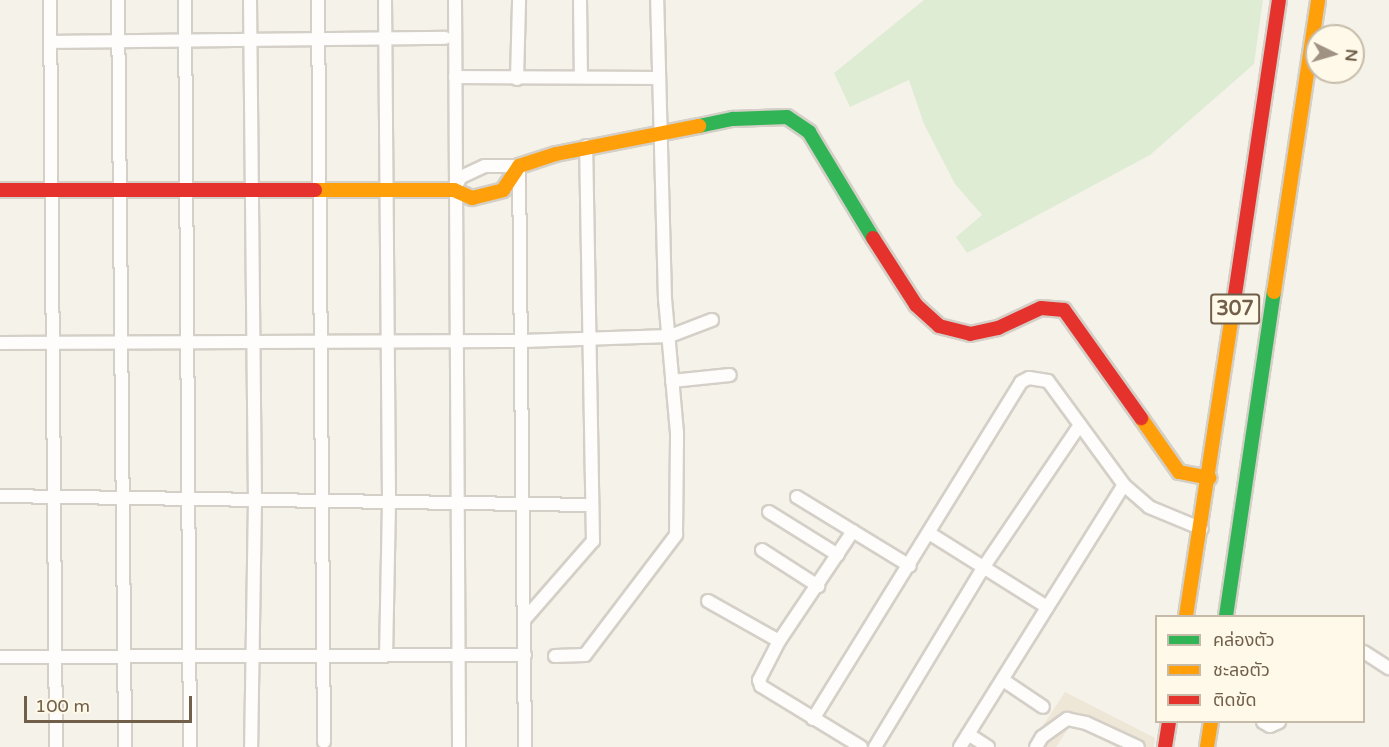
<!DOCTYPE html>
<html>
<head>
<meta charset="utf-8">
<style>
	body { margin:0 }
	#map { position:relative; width:1389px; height:747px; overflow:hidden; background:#f5f2e9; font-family:"Varela Round","Noto Sans Thai",sans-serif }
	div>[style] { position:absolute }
	.residential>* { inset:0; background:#eee6d6 }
	.green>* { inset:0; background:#deecd4 }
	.roads { filter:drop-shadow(2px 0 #d4cfc7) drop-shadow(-2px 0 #d4cfc7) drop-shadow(0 2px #d4cfc7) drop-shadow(0 -2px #d4cfc7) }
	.street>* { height:12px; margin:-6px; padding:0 6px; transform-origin:6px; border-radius:6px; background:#fefdfc }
	.fast>* { height:14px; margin:-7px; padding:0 7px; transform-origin:7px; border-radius:7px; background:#30b455 }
	.slow>* { height:14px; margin:-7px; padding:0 7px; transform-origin:7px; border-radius:7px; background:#ff9f0a }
	.jam>* { height:14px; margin:-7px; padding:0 7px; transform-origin:7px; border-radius:7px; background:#e5322d }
	span { translate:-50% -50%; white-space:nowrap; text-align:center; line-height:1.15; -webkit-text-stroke:5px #fef9e9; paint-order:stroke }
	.shield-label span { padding:2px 4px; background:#fef9e9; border:2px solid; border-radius:4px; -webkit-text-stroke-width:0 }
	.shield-label { font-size:20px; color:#715f4a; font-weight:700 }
	.legend { position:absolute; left:1155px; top:615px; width:210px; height:108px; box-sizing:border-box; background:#fef9e9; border:2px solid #c6bba9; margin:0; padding:8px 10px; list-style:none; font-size:18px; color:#715f4a }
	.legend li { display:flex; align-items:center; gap:12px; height:30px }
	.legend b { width:30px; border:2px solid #c6bba9 }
	.north { position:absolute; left:1305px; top:24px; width:60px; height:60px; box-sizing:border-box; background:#fef9e9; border:2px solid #c6bba9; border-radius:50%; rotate:95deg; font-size:16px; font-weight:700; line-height:24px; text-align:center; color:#715f4a }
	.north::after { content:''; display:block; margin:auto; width:21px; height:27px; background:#9f9282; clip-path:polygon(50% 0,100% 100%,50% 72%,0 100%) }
	.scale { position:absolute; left:24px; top:696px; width:168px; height:27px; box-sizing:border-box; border:3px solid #715f4a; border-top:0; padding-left:8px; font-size:18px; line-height:21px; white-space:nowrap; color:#715f4a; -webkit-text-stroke:4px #fef9e9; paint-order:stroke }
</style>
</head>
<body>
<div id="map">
	<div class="residential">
		<div style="clip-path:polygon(1065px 692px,1155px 738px,1154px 747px,1116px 747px,1071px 724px,1056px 747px,1029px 747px)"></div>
	</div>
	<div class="green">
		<div style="clip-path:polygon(924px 0,1263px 0,1254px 64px,1150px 155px,967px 253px,956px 237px,982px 215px,955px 184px,924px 124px,909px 80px,850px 107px,834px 73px)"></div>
	</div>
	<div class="roads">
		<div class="street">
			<div style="left:50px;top:0;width:747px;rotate:89.54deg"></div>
			<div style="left:118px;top:0;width:747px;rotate:89.46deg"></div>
			<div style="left:185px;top:0;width:747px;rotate:89.62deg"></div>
			<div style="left:250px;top:0;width:500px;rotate:89.43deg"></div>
			<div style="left:255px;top:500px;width:247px;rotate:90.9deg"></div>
			<div style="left:318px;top:0;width:742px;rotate:89.54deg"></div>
			<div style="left:385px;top:0;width:502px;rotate:89.54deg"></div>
			<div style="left:389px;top:502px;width:153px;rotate:91.1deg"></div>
			<div style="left:455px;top:0;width:747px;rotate:89.69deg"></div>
			<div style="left:580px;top:0;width:77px;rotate:89.3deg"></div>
			<div style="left:50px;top:42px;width:395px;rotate:-0.6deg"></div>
			<div style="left:455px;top:77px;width:203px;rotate:0.3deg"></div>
			<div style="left:517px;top:79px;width:79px;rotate:-88.5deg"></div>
			<div style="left:454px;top:190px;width:15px;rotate:-62deg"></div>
			<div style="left:461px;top:177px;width:26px;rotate:-25deg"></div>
			<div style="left:485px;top:166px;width:34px"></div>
			<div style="left:519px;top:166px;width:581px;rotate:89.41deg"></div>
			<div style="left:0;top:343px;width:522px;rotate:-0.22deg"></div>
			<div style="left:522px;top:341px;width:148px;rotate:-1.9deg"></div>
			<div style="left:670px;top:336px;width:45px;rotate:-20.9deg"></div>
			<div style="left:672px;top:381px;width:58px;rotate:-5.9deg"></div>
			<div style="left:0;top:496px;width:591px;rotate:0.87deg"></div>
			<div style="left:797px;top:497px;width:132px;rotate:31.4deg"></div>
			<div style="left:769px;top:512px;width:81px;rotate:31.9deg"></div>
			<div style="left:853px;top:531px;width:133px;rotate:123.9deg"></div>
			<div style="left:779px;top:641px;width:44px;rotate:117.1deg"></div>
			<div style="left:759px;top:680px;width:6px;rotate:72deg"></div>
			<div style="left:761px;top:686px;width:117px;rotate:31.4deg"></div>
			<div style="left:929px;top:533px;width:139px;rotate:32.1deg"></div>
			<div style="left:762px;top:550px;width:67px;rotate:32.7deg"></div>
			<div style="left:708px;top:601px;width:81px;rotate:29.4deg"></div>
			<div style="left:524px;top:620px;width:105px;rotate:-48.9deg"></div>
			<div style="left:593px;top:541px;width:395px;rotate:-91deg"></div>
			<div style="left:1364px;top:652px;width:30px;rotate:33deg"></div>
			<div style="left:555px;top:656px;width:30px;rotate:-2deg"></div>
			<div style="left:585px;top:655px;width:151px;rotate:-52.8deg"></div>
			<div style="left:676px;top:535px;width:102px;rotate:-89.4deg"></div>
			<div style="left:677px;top:433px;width:135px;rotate:-95.1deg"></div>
			<div style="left:665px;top:299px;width:299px;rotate:-91.5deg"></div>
			<div style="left:0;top:657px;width:525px;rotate:-0.22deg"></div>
			<div style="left:1003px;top:680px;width:48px;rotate:34deg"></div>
			<div style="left:813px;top:719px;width:396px;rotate:-58.3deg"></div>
			<div style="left:1021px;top:382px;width:9px;rotate:-27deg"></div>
			<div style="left:1029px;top:378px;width:19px;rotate:9deg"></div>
			<div style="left:1048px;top:381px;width:129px;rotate:53.8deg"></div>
			<div style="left:1124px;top:485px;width:33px;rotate:41deg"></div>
			<div style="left:1149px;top:507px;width:57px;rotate:22.5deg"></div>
			<div style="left:1263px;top:722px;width:8px;rotate:30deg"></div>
			<div style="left:1270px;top:726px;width:10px;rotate:-24deg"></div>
			<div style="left:968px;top:734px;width:24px;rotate:33deg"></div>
			<div style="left:875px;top:747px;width:209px;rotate:-58.9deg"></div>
			<div style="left:983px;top:568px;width:173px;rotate:-55.9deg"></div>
			<div style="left:960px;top:747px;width:309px;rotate:-58deg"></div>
			<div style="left:1036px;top:747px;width:12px;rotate:-59deg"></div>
			<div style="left:1042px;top:737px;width:31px;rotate:-36deg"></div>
			<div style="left:1067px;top:719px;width:19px;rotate:12deg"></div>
			<div style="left:1086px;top:723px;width:57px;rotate:24.8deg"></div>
		</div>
		<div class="fast">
			<div style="left:699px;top:126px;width:35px;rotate:-12deg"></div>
			<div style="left:733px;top:119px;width:54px;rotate:-2.1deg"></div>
			<div style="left:787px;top:117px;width:27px;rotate:34deg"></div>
			<div style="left:809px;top:132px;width:124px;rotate:58.9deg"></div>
			<div style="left:1226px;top:616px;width:328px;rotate:-81.6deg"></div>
		</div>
		<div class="slow">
			<div style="left:315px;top:190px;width:139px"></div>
			<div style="left:454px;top:190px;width:20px;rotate:24deg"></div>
			<div style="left:472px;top:198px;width:32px;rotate:-14deg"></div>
			<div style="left:503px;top:190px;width:29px;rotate:-56deg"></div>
			<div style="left:519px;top:166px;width:39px;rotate:-18deg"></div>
			<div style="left:556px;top:154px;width:146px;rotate:-11.1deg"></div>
			<div style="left:1274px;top:292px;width:295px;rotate:-81.4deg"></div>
			<div style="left:1141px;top:418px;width:66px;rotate:54.9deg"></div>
			<div style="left:1179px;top:472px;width:31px;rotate:11deg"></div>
			<div style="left:1186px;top:616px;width:319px;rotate:-81.3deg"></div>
			<div style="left:1207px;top:747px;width:25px;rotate:-81deg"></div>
		</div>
		<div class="jam">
			<div style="left:0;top:190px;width:315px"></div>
			<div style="left:873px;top:238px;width:80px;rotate:57.3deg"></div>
			<div style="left:916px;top:305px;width:31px;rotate:42deg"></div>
			<div style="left:939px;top:326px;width:32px;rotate:14deg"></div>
			<div style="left:970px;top:334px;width:29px;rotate:-12deg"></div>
			<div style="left:998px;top:328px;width:47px;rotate:-24.9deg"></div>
			<div style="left:1041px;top:308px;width:23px;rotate:5deg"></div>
			<div style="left:1064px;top:310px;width:133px;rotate:54.5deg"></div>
			<div style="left:1234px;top:301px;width:304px;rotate:-81.5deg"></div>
			<div style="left:1165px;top:747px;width:25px;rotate:-81deg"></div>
		</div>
	</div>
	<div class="shield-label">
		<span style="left:1235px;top:309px">307</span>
	</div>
	<ul class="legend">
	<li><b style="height:8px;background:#30b455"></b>คล่องตัว</li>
	<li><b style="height:8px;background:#ff9f0a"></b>ชะลอตัว</li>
	<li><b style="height:8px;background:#e5322d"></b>ติดขัด</li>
	</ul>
	<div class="north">N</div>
	<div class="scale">100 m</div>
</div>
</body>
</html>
